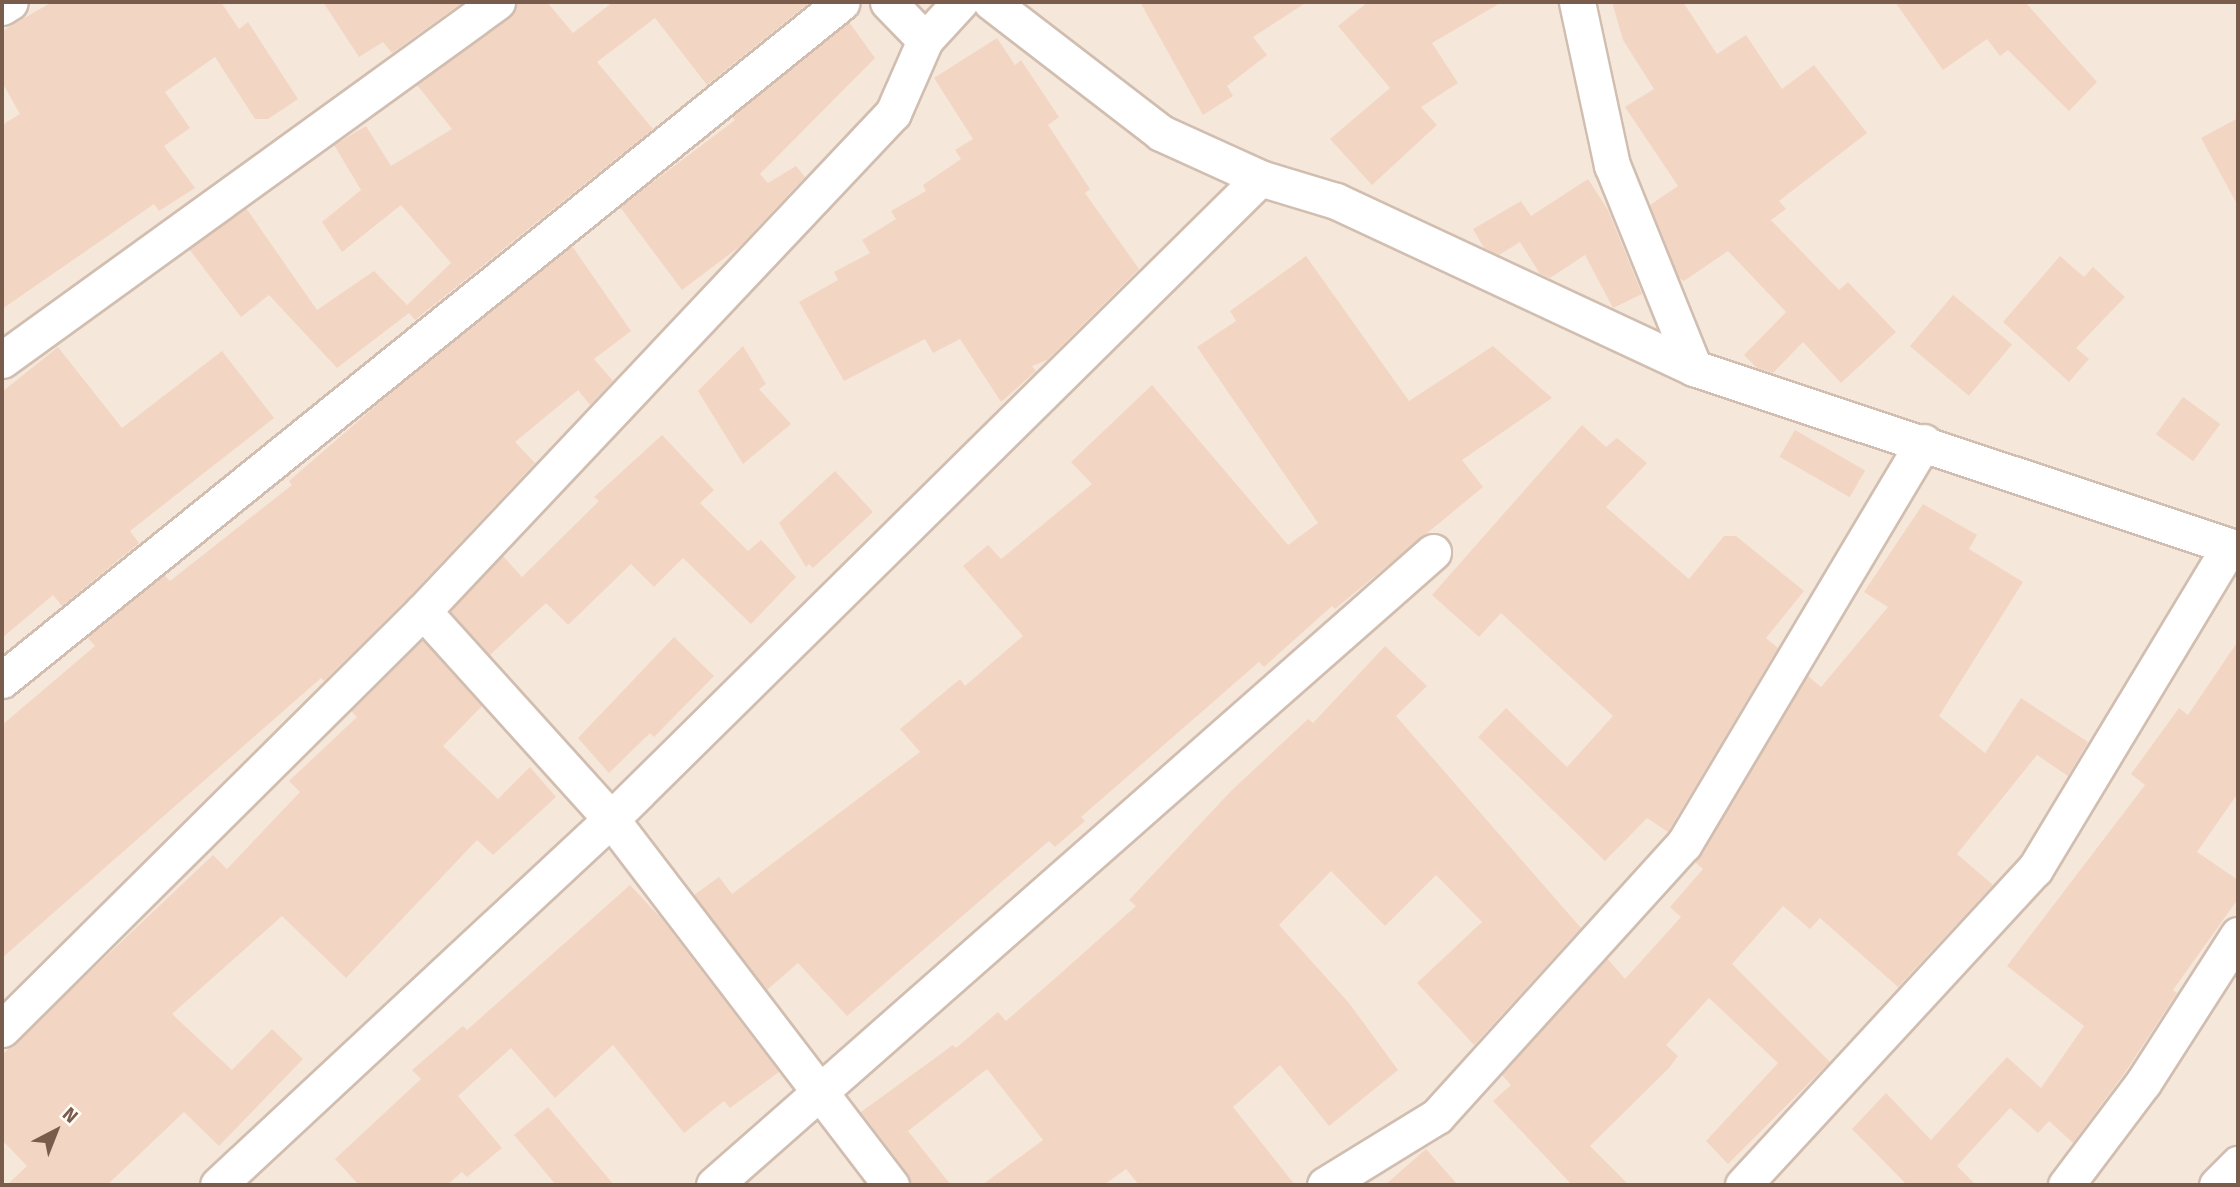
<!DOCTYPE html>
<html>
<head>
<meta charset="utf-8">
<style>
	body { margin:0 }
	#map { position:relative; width:2240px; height:1187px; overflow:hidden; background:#fdf6ec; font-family:"Fira Sans",sans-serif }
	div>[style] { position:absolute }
	.residential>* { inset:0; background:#f5e8da; transform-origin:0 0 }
	.building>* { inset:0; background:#f3d5c3; transform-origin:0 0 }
	.roads { filter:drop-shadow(2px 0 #d1beb0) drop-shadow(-2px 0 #d1beb0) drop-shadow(0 2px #d1beb0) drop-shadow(0 -2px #d1beb0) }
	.street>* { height:35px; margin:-17.5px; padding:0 17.5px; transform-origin:17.5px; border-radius:17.5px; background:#fff }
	span { translate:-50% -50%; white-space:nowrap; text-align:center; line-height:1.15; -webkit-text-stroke:5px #fffaf3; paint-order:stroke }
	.frame { position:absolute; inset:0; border:4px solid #7a5c4d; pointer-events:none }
	.north { position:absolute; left:21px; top:1096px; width:70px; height:70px; -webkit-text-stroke:5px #fffaf3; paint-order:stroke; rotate:42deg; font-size:19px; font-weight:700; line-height:28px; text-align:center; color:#7a5c4d }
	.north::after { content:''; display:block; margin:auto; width:24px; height:32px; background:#7a5c4d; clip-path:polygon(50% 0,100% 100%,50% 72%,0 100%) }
</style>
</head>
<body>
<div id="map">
	<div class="residential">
		<div style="left:2px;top:2px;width:2236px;height:1183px"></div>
	</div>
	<div class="building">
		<div style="clip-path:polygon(52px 2px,221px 2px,239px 29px,248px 22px,298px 99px,268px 119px,255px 119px,215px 57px,165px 92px,190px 128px,164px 146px,195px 188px,159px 211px,154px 204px,2px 309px,2px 125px,20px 114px,2px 82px,2px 31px)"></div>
		<div style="clip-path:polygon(323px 2px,463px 2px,392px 53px,383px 42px,359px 57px)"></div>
		<div style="clip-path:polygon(517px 2px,547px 2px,573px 33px,613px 2px,810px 2px,707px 85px,655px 18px,597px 62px,653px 129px,415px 320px,409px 313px,337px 368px,269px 295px,241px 317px,189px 249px,246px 208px,317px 310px,374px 271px,407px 305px,451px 263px,401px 205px,342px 252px,322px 222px,361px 190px,334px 145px,366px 126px,391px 166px,452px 129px,417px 85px,509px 18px)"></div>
		<div style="clip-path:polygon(1140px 2px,1307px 2px,1253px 37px,1267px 55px,1227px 86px,1233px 96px,1203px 115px)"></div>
		<div style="clip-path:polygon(1368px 2px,1502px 2px,1432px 43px,1458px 83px,1421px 107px,1437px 125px,1372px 185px,1330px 139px,1390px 88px,1338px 26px)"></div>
		<div style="clip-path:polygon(1612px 2px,1683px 2px,1717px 54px,1746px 35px,1782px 89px,1814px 65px,1867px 133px,1779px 201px,1786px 209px,1771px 220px,1839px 290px,1848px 282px,1896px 332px,1841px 383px,1803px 342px,1773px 373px,1757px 368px,1744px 355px,1786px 312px,1728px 251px,1684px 281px,1679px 278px,1650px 205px,1678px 186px,1625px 107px,1654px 89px,1623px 40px)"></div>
		<div style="clip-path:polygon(1895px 2px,2025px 2px,2097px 82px,2069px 111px,2008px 50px,2000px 56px,1987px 39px,1943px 70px)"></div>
		<div style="clip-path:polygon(849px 22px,875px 58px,760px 174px,768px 183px,796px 166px,805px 177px,739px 247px,682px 290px,620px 207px,735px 120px,732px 117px)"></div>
		<div style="clip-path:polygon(997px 38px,1015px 65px,1021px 60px,1059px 117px,1048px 125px,1090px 189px,1085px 193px,1139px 269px,1047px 360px,1032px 366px,1036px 371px,1001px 402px,960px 339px,933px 353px,925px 339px,844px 381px,799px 302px,838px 280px,834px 272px,870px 253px,862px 240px,896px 219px,891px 211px,926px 191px,923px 185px,961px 159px,955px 150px,973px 139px,934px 78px)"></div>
		<div style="clip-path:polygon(2238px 118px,2238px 206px,2201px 138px)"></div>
		<div style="clip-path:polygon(1588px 179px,1608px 210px,1642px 294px,1613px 308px,1585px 255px,1550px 278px,1540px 274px,1520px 242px,1499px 255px,1484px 248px,1473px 229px,1521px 201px,1531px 216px)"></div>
		<div style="clip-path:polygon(572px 246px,631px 331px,594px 359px,613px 381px,590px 405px,578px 390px,515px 442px,535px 463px,409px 597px,324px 681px,321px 678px,2px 958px,2px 725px,95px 646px,87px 637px,164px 575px,170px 581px,292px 485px,289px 481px,401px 384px)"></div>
		<div style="clip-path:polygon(1306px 256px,1409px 401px,1493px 346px,1552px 398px,1462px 460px,1483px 487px,1335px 609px,1332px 606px,1264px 667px,1259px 662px,1081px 817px,1085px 821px,1055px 847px,1049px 841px,847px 1016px,798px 963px,767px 990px,694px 895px,719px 877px,732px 894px,920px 752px,900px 729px,960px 679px,965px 686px,1023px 636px,963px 566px,988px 545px,1001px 559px,1092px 484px,1071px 462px,1152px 385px,1288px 545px,1318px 523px,1197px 347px,1236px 321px,1230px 311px)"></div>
		<div style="clip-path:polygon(2060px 256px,2084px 277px,2093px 267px,2125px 297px,2076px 348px,2089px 359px,2069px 382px,2003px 322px)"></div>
		<div style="left:1953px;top:295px;width:77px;height:67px;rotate:40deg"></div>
		<div style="clip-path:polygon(743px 346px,766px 384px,759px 389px,791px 424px,743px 464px,698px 391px)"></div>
		<div style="clip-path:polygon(58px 347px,122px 428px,222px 351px,274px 418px,130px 531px,139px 543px,62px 606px,53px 595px,2px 638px,2px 392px)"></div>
		<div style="left:2183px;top:397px;width:46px;height:46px;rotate:36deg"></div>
		<div style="clip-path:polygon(1582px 425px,1606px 447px,1617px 438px,1647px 463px,1606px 507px,1689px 579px,1724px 536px,1736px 536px,1804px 591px,1766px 638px,1778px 648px,1668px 832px,1647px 818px,1605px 861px,1478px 737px,1506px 708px,1567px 767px,1613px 716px,1501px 613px,1479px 637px,1432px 595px)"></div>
		<div style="left:1795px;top:430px;width:81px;height:31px;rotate:30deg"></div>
		<div style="clip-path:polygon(662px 435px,714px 490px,700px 503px,748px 551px,761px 540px,796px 577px,751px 624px,683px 558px,654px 587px,631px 564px,568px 625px,546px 603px,490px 655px,450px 611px,503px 556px,522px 577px,599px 501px,594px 497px)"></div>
		<div style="clip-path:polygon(835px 471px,873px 512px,813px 568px,809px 564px,806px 567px,779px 523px)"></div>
		<div style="clip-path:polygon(1923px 504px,1977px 535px,1969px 549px,2023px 582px,1939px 716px,1985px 753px,2021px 698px,2088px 742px,2068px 776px,2037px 755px,1957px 854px,1993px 885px,1898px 987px,1820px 918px,1810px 929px,1783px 906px,1732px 964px,1830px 1062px,1728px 1164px,1706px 1141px,1778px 1063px,1709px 998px,1666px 1045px,1678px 1056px,1669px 1068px,1590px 1146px,1629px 1185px,1572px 1185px,1493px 1101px,1511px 1085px,1502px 1075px,1607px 958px,1625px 979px,1681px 917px,1670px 907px,1703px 869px,1695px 862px,1808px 676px,1821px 687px,1888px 607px,1864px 592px)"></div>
		<div style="clip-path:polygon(674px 637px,714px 676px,654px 737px,650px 733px,609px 773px,578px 738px)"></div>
		<div style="clip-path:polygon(422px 640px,482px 706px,443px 746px,498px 799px,530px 767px,556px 797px,493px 855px,477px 840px,346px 978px,282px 916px,172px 1014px,232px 1070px,272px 1029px,303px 1059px,219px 1146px,184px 1112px,107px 1185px,7px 1185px,27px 1166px,2px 1140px,2px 1055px,213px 855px,227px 869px,300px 792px,289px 781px,357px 717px,351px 711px)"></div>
		<div style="clip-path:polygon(2238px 641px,2238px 793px,2197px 852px,2238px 880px,2238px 899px,2173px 990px,2177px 993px,2126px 1071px,2073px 1143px,2049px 1121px,2038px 1133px,2010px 1108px,1957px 1166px,1976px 1185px,1907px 1185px,1852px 1129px,1886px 1093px,1931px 1140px,2007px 1057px,2041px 1088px,2084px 1026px,2007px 966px,2145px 785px,2131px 774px,2179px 708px,2188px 715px)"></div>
		<div style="clip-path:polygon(1385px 646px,1427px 686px,1396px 716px,1581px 928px,1474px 1045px,1417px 983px,1482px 922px,1436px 875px,1385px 926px,1331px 871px,1279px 925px,1349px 1003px,1398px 1070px,1329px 1126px,1280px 1065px,1233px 1107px,1295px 1185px,1139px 1185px,1126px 1169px,1104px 1185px,982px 1185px,1043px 1140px,987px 1069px,908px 1131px,951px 1185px,911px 1185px,907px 1173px,861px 1112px,953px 1045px,956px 1048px,998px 1012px,1006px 1021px,1060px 974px,1136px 906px,1129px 900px,1231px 791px,1308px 719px,1313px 723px)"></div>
		<div style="clip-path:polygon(630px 885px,661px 918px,779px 1072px,730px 1108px,724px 1101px,684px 1133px,613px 1045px,555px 1098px,511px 1048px,458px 1096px,502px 1148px,467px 1177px,462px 1172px,447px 1185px,359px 1185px,335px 1159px,421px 1079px,412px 1070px,463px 1026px,467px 1030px)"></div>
		<div style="clip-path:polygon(548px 1107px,614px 1185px,556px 1185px,514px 1135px)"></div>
		<div style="clip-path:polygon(1426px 1149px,1458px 1185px,1385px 1185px)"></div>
	</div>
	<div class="roads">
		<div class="street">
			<div style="left:888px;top:2px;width:53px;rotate:45.8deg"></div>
			<div style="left:925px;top:40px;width:52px;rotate:-47.4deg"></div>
			<div style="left:991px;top:2px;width:215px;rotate:37.6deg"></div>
			<div style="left:1161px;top:133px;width:109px;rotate:24.4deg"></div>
			<div style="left:1577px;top:2px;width:167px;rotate:77.9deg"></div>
			<div style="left:1612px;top:165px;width:219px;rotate:68deg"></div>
			<div style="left:2px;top:7px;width:9px;rotate:-32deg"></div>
			<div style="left:2px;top:360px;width:611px;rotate:-35.88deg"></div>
			<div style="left:423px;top:611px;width:280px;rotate:47.9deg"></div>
			<div style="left:611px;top:819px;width:461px;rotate:52.6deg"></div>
			<div style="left:2px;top:680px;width:1079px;rotate:-38.91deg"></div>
			<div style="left:2px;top:1029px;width:593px;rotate:-44.8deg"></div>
			<div style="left:423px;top:611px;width:685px;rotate:-46.66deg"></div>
			<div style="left:893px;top:113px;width:80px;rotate:-66.3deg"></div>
			<div style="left:218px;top:1185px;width:537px;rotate:-42.96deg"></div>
			<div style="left:611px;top:819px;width:912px;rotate:-44.64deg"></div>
			<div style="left:1260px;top:178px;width:79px;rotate:16.8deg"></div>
			<div style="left:1336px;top:201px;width:395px;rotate:25deg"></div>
			<div style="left:1694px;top:368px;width:573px;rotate:18.4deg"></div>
			<div style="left:714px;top:1185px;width:958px;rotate:-41.36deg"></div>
			<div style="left:1325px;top:1185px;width:132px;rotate:-31.6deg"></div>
			<div style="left:1437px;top:1116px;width:367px;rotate:-47.8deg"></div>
			<div style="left:1684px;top:844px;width:468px;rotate:-59.2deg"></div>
			<div style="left:1743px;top:1185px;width:430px;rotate:-47.3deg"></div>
			<div style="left:2035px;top:869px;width:376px;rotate:-58.9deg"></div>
			<div style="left:2066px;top:1185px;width:128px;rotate:-53deg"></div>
			<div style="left:2143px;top:1083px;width:176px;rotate:-57.3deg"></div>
			<div style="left:2217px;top:1185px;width:30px;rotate:-45deg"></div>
		</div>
	</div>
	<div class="frame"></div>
	<div class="north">N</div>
</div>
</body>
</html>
